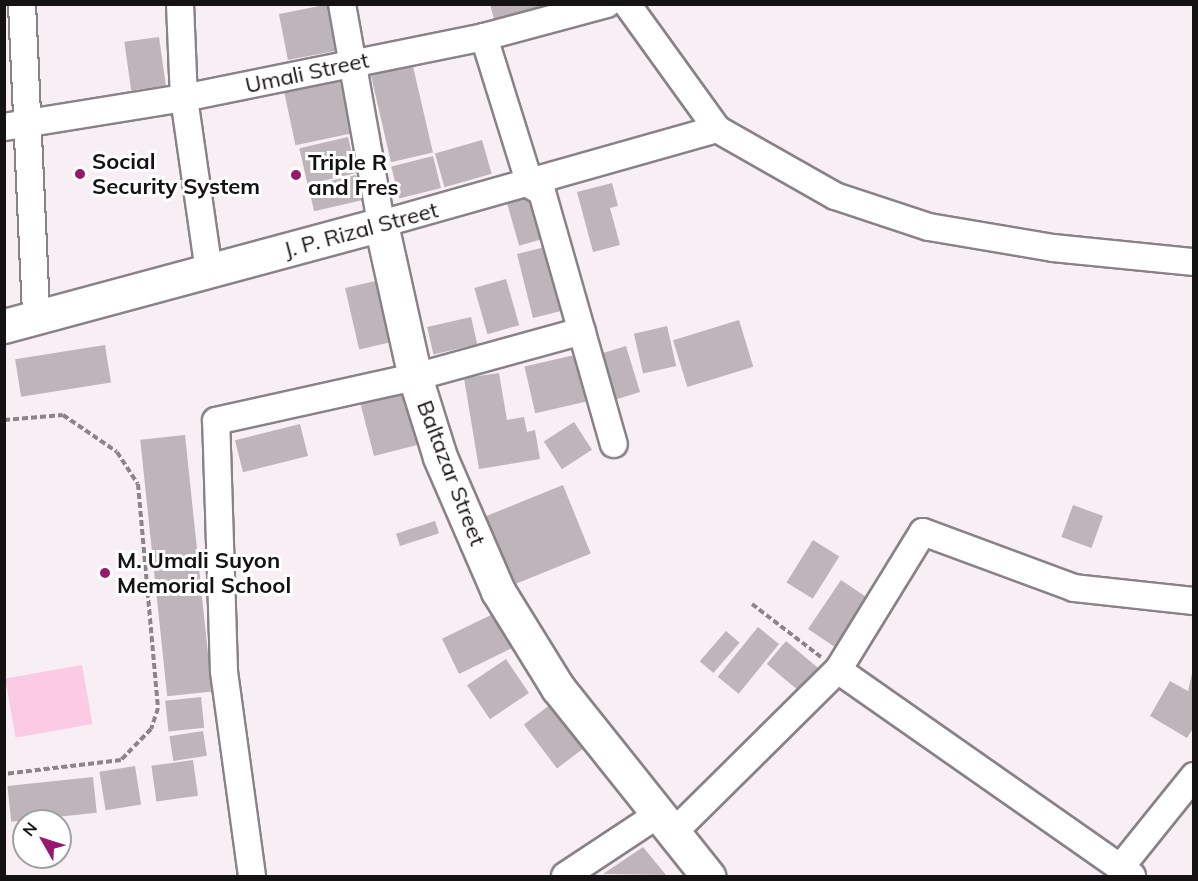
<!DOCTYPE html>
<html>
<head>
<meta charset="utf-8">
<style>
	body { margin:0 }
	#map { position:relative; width:1198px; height:881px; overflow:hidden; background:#f7eff3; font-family:Mulish,sans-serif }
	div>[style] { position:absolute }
	.green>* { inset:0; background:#fbcbe4; transform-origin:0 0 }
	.building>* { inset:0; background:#bdb5b9; transform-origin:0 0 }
	.path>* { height:4px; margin-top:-2px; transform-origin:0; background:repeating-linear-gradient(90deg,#8b8588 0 6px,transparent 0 9px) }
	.roads { filter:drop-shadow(2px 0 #898286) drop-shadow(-2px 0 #898286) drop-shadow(0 2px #898286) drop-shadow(0 -2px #898286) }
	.street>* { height:26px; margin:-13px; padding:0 13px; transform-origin:13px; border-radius:13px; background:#fff }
	.secondary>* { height:33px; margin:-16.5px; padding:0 16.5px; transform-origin:16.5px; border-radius:16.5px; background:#fff }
	.dots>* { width:16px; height:16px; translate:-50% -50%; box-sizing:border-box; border:3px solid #fff; border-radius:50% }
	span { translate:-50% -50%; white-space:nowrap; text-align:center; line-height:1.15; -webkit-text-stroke:6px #fff; paint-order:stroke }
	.street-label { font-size:22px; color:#151213 }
	.poi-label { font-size:22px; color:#151213; font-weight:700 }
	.left { translate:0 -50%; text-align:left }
	.frame { position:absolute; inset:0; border:6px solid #151213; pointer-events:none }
	.north { position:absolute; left:12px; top:809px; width:60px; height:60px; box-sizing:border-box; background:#fff; border:2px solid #a1a0a1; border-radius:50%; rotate:309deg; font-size:16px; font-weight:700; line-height:24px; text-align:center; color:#151213 }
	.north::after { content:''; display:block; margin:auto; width:21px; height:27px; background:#98186f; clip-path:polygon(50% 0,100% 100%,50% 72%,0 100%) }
</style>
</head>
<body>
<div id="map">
	<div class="green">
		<div style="left:82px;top:665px;width:60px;height:78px;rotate:80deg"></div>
	</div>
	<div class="building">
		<div style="left:330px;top:4px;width:47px;height:52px;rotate:79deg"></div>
		<div style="clip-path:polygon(490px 4px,547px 4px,547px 5px,494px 19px)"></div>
		<div style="left:159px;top:37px;width:49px;height:35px;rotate:82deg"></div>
		<div style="left:412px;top:62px;width:93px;height:43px;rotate:77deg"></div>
		<div style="left:347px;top:75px;width:58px;height:65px;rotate:78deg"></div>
		<div style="left:348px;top:137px;width:37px;height:50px;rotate:77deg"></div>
		<div style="left:482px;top:140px;width:35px;height:49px;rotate:74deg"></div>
		<div style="left:433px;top:156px;width:33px;height:43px;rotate:76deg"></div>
		<div style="left:356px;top:175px;width:26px;height:49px;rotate:77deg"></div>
		<div style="clip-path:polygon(612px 183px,618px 206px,610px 208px,620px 245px,593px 252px,577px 192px)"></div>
		<div style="left:533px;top:196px;width:44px;height:27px;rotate:74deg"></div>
		<div style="left:549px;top:246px;width:66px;height:33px;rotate:76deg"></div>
		<div style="left:384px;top:279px;width:63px;height:40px;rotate:77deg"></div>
		<div style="left:506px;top:279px;width:48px;height:33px;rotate:74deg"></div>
		<div style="left:471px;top:317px;width:28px;height:45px;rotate:77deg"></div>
		<div style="left:739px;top:320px;width:49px;height:69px;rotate:73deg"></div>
		<div style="left:667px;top:326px;width:41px;height:34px;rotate:77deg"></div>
		<div style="left:105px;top:345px;width:38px;height:91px;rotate:81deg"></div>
		<div style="left:626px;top:346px;width:48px;height:29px;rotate:73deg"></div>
		<div style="left:579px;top:354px;width:48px;height:56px;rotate:77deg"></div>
		<div style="clip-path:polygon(499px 373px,507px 420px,524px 417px,527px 432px,535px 430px,540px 459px,479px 469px,464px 378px)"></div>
		<div style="clip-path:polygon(401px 391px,405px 408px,411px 407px,421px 444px,374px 456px,360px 402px)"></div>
		<div style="left:574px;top:422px;width:33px;height:36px;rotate:57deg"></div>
		<div style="left:300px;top:424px;width:33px;height:67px;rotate:76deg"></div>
		<div style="left:185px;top:435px;width:258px;height:45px;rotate:84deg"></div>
		<div style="left:563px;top:485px;width:74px;height:84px;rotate:68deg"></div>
		<div style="left:1073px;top:505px;width:32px;height:34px;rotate:20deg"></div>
		<div style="left:435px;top:521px;width:13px;height:41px;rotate:72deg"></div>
		<div style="left:813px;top:540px;width:31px;height:50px;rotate:32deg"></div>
		<div style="left:841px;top:580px;width:34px;height:59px;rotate:34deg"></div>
		<div style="left:495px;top:613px;width:39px;height:59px;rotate:64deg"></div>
		<div style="left:758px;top:627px;width:27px;height:64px;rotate:39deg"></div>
		<div style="left:726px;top:631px;width:18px;height:40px;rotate:41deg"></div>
		<div style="left:786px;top:641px;width:42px;height:30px;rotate:40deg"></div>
		<div style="left:506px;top:659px;width:41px;height:47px;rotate:56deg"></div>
		<div style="clip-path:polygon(1194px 665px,1194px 727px,1187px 738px,1150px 716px,1170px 681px,1188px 691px)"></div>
		<div style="left:201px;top:697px;width:31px;height:36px;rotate:84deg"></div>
		<div style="left:555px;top:701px;width:55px;height:39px;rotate:53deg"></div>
		<div style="left:203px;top:731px;width:25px;height:34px;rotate:81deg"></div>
		<div style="left:193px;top:760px;width:36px;height:42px;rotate:82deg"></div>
		<div style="left:135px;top:766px;width:39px;height:36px;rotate:81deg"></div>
		<div style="left:93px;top:777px;width:36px;height:86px;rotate:84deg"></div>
		<div style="clip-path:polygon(643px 847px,666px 875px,603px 874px)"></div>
	</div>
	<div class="path">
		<div style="left:4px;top:420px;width:59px;rotate:-4.8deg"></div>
		<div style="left:63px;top:415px;width:65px;rotate:34.4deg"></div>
		<div style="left:117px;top:452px;width:38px;rotate:57deg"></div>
		<div style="left:138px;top:484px;width:225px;rotate:84.9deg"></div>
		<div style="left:158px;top:708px;width:22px;rotate:108deg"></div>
		<div style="left:151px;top:729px;width:43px;rotate:134.1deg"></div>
		<div style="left:121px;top:760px;width:118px;rotate:173.2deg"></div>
		<div style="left:752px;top:604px;width:87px;rotate:37.5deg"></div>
	</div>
	<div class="roads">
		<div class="street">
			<div style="left:22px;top:4px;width:313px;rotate:87.4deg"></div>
			<div style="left:180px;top:4px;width:94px;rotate:87.6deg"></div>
			<div style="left:184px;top:98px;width:175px;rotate:81.8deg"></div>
			<div style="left:342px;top:4px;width:223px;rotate:79.9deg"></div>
			<div style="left:381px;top:224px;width:349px;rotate:-15.8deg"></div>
			<div style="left:627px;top:4px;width:154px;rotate:54.2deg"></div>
			<div style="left:717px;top:129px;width:136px;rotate:29.6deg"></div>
			<div style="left:835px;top:196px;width:99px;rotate:18.3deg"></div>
			<div style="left:929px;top:227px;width:126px;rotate:9.6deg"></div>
			<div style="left:1053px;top:248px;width:142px;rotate:5.7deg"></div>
			<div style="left:484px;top:37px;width:155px;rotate:72.7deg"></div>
			<div style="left:530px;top:185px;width:14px;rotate:30deg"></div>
			<div style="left:542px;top:192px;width:262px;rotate:74.1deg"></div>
			<div style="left:4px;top:127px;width:182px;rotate:-9.2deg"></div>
			<div style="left:184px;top:98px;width:306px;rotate:-11.5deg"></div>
			<div style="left:484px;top:37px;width:127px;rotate:-15deg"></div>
			<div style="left:838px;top:670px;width:359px;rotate:35deg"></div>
			<div style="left:673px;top:833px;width:232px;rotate:-44.7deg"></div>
			<div style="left:838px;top:670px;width:162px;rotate:-58.4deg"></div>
			<div style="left:923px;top:532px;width:161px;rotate:20.3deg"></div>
			<div style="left:1074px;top:588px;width:121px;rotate:6.2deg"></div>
			<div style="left:1120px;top:868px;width:118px;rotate:-51.2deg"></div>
			<div style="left:252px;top:876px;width:207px;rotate:-97.8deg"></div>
			<div style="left:224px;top:671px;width:250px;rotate:-91.8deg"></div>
			<div style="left:216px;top:421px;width:204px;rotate:-12.5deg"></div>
			<div style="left:415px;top:377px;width:173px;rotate:-15.4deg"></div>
			<div style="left:565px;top:876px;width:110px;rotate:-33.5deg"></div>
		</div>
		<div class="secondary">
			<div style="left:4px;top:326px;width:391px;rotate:-15.1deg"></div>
			<div style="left:381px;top:224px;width:157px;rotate:77.5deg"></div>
			<div style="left:415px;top:377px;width:84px;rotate:72.6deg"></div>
			<div style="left:440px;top:457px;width:146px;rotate:66.6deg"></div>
			<div style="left:498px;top:591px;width:114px;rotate:58.3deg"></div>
			<div style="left:558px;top:688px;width:241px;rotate:51.4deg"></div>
		</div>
	</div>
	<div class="dots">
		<div style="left:80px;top:174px;background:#98186f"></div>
		<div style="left:296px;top:175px;background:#98186f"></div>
		<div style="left:105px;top:573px;background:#98186f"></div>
	</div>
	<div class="street-label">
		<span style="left:307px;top:73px;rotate:-12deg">Umali Street</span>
		<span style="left:361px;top:230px;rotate:-15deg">J. P. Rizal Street</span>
		<span style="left:451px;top:473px;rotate:69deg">Baltazar Street</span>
	</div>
	<div class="poi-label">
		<span class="left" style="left:92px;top:174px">Social<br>Security System</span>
		<span class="left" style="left:308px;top:175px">Triple R<br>and Fres</span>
		<span class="left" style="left:117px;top:573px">M. Umali Suyon<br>Memorial School</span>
	</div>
	<div class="frame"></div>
	<div class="north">N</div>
</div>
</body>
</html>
